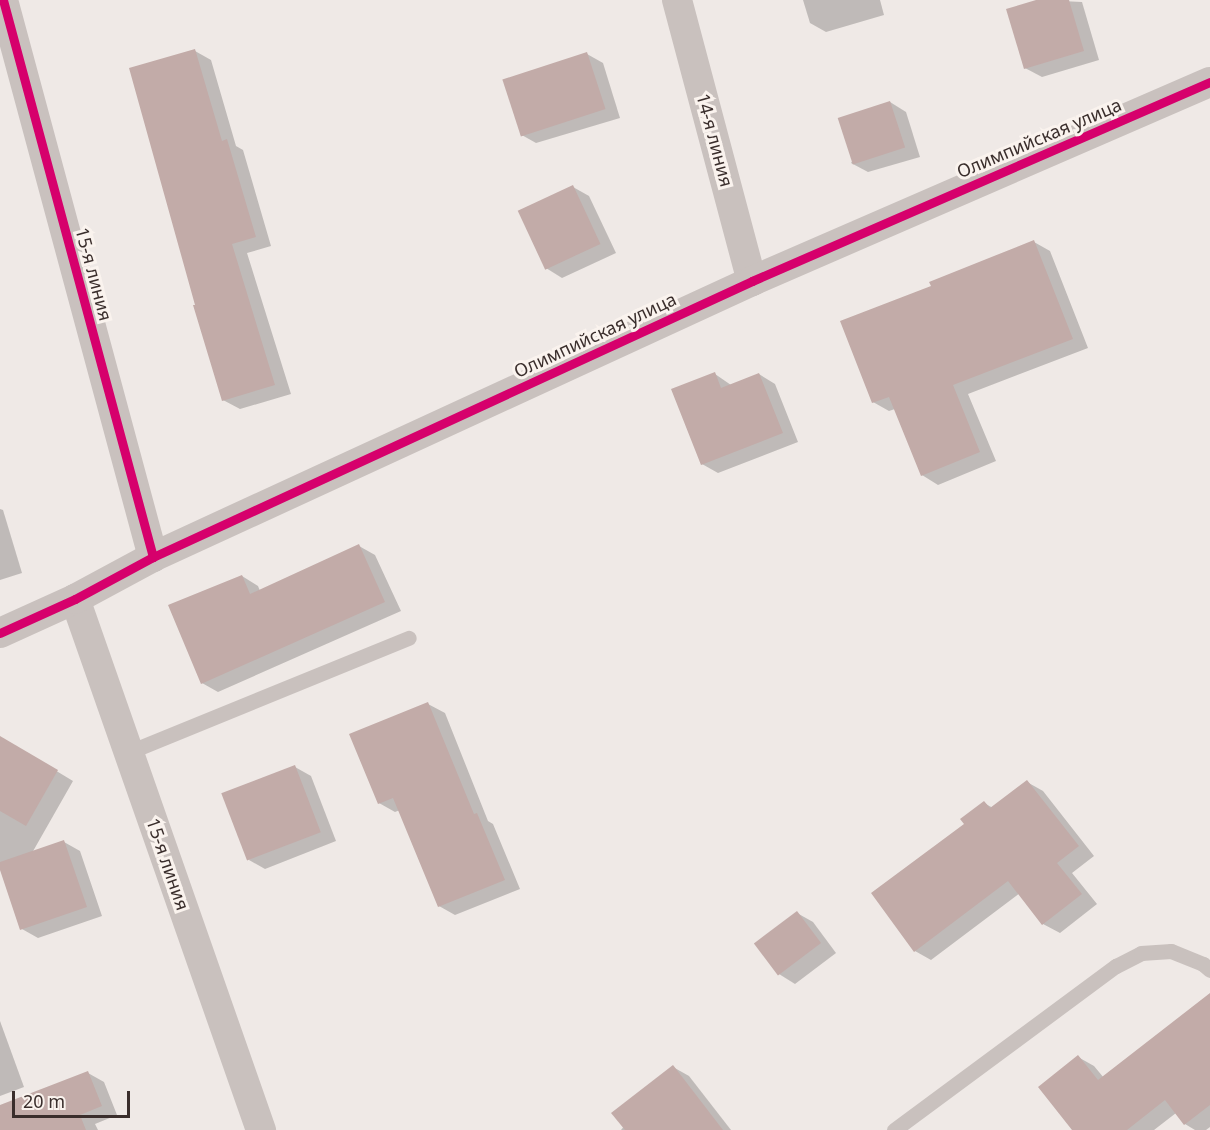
<!DOCTYPE html>
<html>
<head>
<meta charset="utf-8">
<style>
	body { margin:0 }
	#map { position:relative; width:1210px; height:1130px; overflow:hidden; background:#efe9e6; font-family:"Noto Sans",sans-serif }
	div>[style] { position:absolute }
	.shadow>* { inset:0; background:#0003 }
	.building>* { inset:0; background:#c2aba8; transform-origin:0 0 }
	.service>* { height:15px; margin:-7.5px; padding:0 7.5px; transform-origin:7.5px; border-radius:7.5px; background:#c9c1be }
	.minor>* { height:30px; margin:-15px; padding:0 15px; transform-origin:15px; border-radius:15px; background:#c9c1be }
	.cycleway>* { height:9px; margin:-4.5px; padding:0 4.5px; transform-origin:4.5px; border-radius:4.5px; background:#d6006c }
	span { translate:-50% -50%; white-space:nowrap; text-align:center; line-height:1.15; -webkit-text-stroke:6px #faf3ee; paint-order:stroke }
	.street-label { font-size:18px; color:#3a2e2c }
	.scale { position:absolute; left:12px; top:1091px; width:118px; height:27px; box-sizing:border-box; border:3px solid #3a2e2c; border-top:0; padding-left:8px; font-size:18px; line-height:21px; white-space:nowrap; color:#3a2e2c; -webkit-text-stroke:4px #faf3ee; paint-order:stroke }
</style>
</head>
<body>
<div id="map">
	<div class="shadow">
		<div style="clip-path:polygon(803px 0,880px 0,884px 15px,826px 32px,810px 23px)"></div>
		<div style="clip-path:polygon(1041px 0,1082px 2px,1099px 60px,1042px 77px,1025px 68px)"></div>
		<div style="clip-path:polygon(195px 51px,211px 60px,236px 146px,243px 150px,271px 246px,247px 253px,291px 394px,240px 409px,223px 400px,197px 306px)"></div>
		<div style="clip-path:polygon(587px 54px,603px 63px,620px 118px,536px 143px,520px 134px)"></div>
		<div style="clip-path:polygon(890px 102px,906px 112px,920px 157px,868px 172px,851px 163px)"></div>
		<div style="clip-path:polygon(573px 187px,589px 196px,616px 253px,562px 278px,546px 268px)"></div>
		<div style="clip-path:polygon(1034px 242px,1050px 251px,1088px 348px,968px 394px,996px 461px,938px 485px,922px 475px,895px 409px,889px 411px,873px 402px)"></div>
		<div style="clip-path:polygon(715px 374px,731px 385px,759px 374px,775px 384px,798px 442px,718px 473px,702px 464px)"></div>
		<div style="clip-path:polygon(0 509px,3px 510px,22px 573px,0 580px)"></div>
		<div style="clip-path:polygon(359px 546px,375px 555px,401px 611px,218px 692px,202px 683px,242px 576px,258px 586px,260px 591px)"></div>
		<div style="clip-path:polygon(428px 704px,445px 713px,488px 821px,493px 824px,520px 889px,455px 915px,439px 906px,400px 810px,395px 812px,379px 803px)"></div>
		<div style="clip-path:polygon(0 737px,73px 781px,32px 853px,64px 842px,80px 851px,102px 916px,38px 938px,22px 929px,0 865px)"></div>
		<div style="clip-path:polygon(295px 767px,311px 776px,336px 841px,265px 869px,249px 860px)"></div>
		<div style="clip-path:polygon(1027px 782px,1043px 791px,1094px 856px,1072px 873px,1097px 904px,1060px 933px,1043px 924px,1020px 893px,931px 960px,915px 951px,966px 824px,984px 803px,993px 808px)"></div>
		<div style="clip-path:polygon(797px 913px,813px 922px,836px 953px,795px 984px,779px 974px)"></div>
		<div style="clip-path:polygon(1210px 994px,1210px 1127px,1206px 1130px,1195px 1130px,1185px 1124px,1176px 1113px,1154px 1130px,1074px 1130px,1078px 1057px,1094px 1066px,1104px 1078px)"></div>
		<div style="clip-path:polygon(0 1021px,24px 1087px,0 1096px)"></div>
		<div style="clip-path:polygon(673px 1067px,689px 1076px,731px 1130px,621px 1130px)"></div>
		<div style="clip-path:polygon(88px 1073px,104px 1082px,117px 1115px,95px 1124px,98px 1130px,6px 1130px,0 1107px)"></div>
	</div>
	<div class="building">
		<div style="clip-path:polygon(1036px 0,1069px 0,1084px 51px,1024px 69px,1006px 9px)"></div>
		<div style="clip-path:polygon(195px 49px,222px 141px,227px 139px,256px 237px,232px 244px,275px 385px,222px 401px,193px 305px,195px 305px,129px 68px)"></div>
		<div style="left:587px;top:52px;width:60px;height:89px;rotate:72deg"></div>
		<div style="left:890px;top:101px;width:49px;height:55px;rotate:72deg"></div>
		<div style="left:573px;top:185px;width:65px;height:61px;rotate:65deg"></div>
		<div style="clip-path:polygon(1034px 240px,1073px 339px,953px 385px,980px 452px,921px 476px,889px 397px,872px 403px,840px 321px,931px 286px,929px 282px)"></div>
		<div style="clip-path:polygon(715px 372px,721px 388px,759px 373px,783px 433px,701px 465px,671px 389px)"></div>
		<div style="clip-path:polygon(359px 544px,385px 602px,201px 684px,168px 605px,242px 575px,250px 594px)"></div>
		<div style="clip-path:polygon(428px 702px,474px 814px,477px 813px,505px 880px,438px 907px,393px 798px,378px 804px,349px 734px)"></div>
		<div style="clip-path:polygon(0 736px,58px 770px,26px 826px,0 811px)"></div>
		<div style="left:295px;top:765px;width:72px;height:79px;rotate:69deg"></div>
		<div style="clip-path:polygon(1027px 780px,1079px 846px,1057px 863px,1082px 894px,1042px 925px,1008px 881px,914px 952px,871px 893px,964px 824px,960px 819px,984px 801px,990px 808px)"></div>
		<div style="clip-path:polygon(64px 840px,87px 907px,20px 930px,0 870px,0 862px)"></div>
		<div style="left:797px;top:911px;width:40px;height:54px;rotate:53deg"></div>
		<div style="clip-path:polygon(1210px 993px,1210px 1105px,1184px 1125px,1165px 1100px,1127px 1130px,1072px 1130px,1038px 1087px,1078px 1055px,1098px 1080px)"></div>
		<div style="clip-path:polygon(673px 1065px,723px 1130px,625px 1130px,611px 1113px)"></div>
		<div style="clip-path:polygon(88px 1071px,102px 1106px,80px 1115px,86px 1130px,0 1130px,0 1105px)"></div>
	</div>
	<div class="service">
		<div style="left:129px;top:752px;width:302px;rotate:-22.2deg"></div>
		<div style="left:894px;top:1130px;width:276px;rotate:-36.5deg"></div>
		<div style="left:1116px;top:966px;width:28px;rotate:-27deg"></div>
		<div style="left:1141px;top:953px;width:30px;rotate:-4deg"></div>
		<div style="left:1171px;top:951px;width:35px;rotate:22deg"></div>
		<div style="left:1203px;top:964px;width:9px;rotate:41deg"></div>
	</div>
	<div class="minor">
		<div style="left:3px;top:0;width:577px;rotate:74.93deg"></div>
		<div style="left:677px;top:0;width:291px;rotate:75.1deg"></div>
		<div style="left:75px;top:599px;width:563px;rotate:70.7deg"></div>
		<div style="left:0;top:633px;width:82px;rotate:-24.4deg"></div>
		<div style="left:75px;top:599px;width:89px;rotate:-28.3deg"></div>
		<div style="left:153px;top:557px;width:660px;rotate:-24.74deg"></div>
		<div style="left:752px;top:281px;width:499px;rotate:-23.5deg"></div>
	</div>
	<div class="cycleway">
		<div style="left:3px;top:0;width:577px;rotate:74.93deg"></div>
		<div style="left:0;top:633px;width:82px;rotate:-24.4deg"></div>
		<div style="left:75px;top:599px;width:89px;rotate:-28.3deg"></div>
		<div style="left:153px;top:557px;width:660px;rotate:-24.74deg"></div>
		<div style="left:752px;top:281px;width:499px;rotate:-23.5deg"></div>
	</div>
	<div class="street-label">
		<span style="left:1039px;top:138px;rotate:-23deg">Олимпийская улица</span>
		<span style="left:715px;top:140px;rotate:75deg">14-я линия</span>
		<span style="left:94px;top:274px;rotate:75deg">15-я линия</span>
		<span style="left:595px;top:335px;rotate:-25deg">Олимпийская улица</span>
		<span style="left:168px;top:864px;rotate:71deg">15-я линия</span>
	</div>
	<div class="scale">20 m</div>
</div>
</body>
</html>
